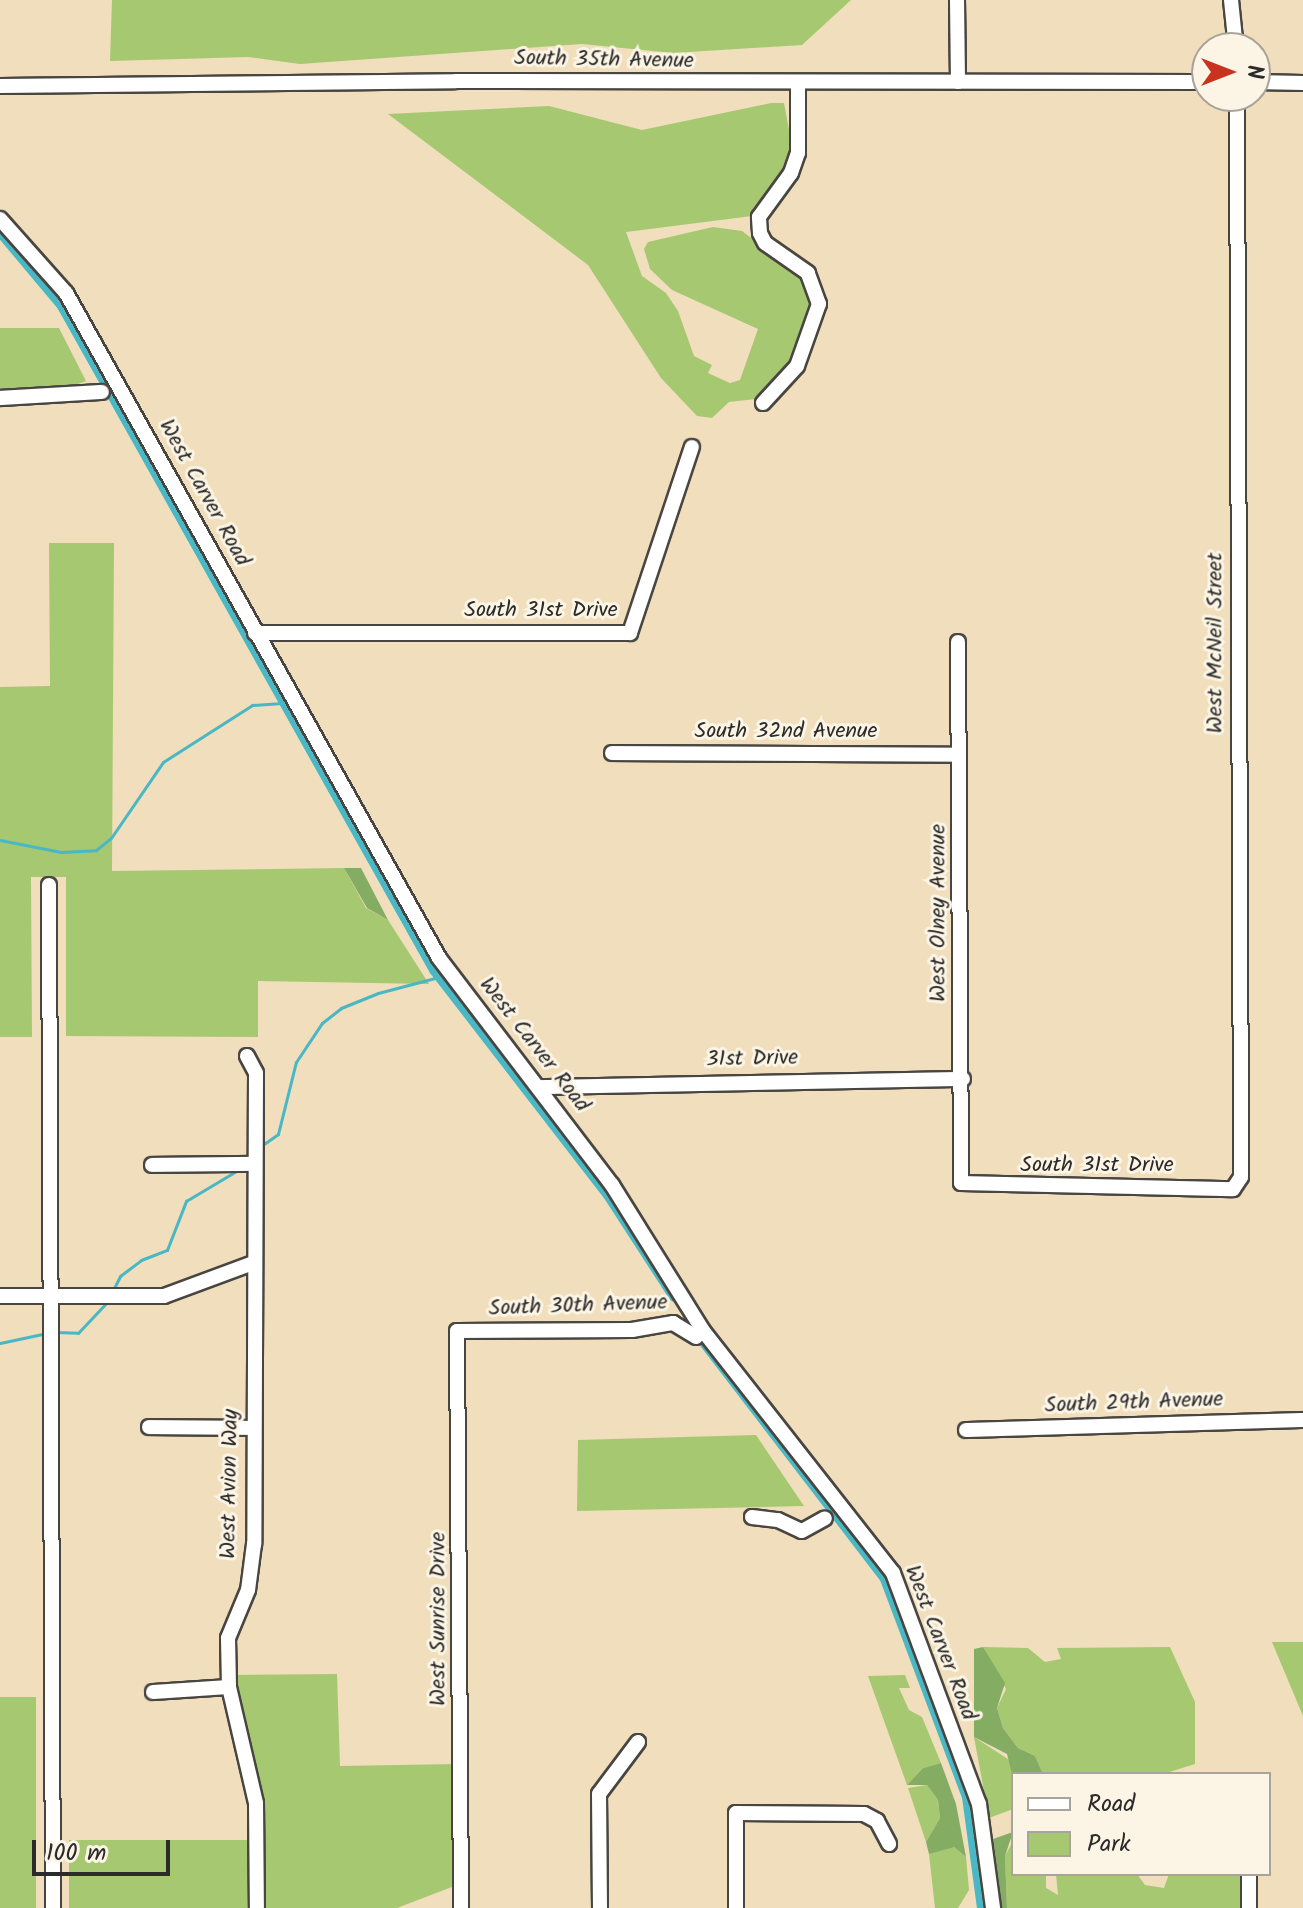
<!DOCTYPE html>
<html>
<head>
<meta charset="utf-8">
<style>
	body { margin:0 }
	#map { position:relative; width:1303px; height:1908px; overflow:hidden; background:#f0debd; font-family:Kalam,sans-serif }
	div>[style] { position:absolute }
	.green>* { inset:0; background:#a6c870; transform-origin:0 0 }
	.forest>* { inset:0; background:#84ac62 }
	.stream>* { height:3px; margin:-1.5px; padding:0 1.5px; transform-origin:1.5px; border-radius:1.5px; background:#4ab7c4 }
	.canal>* { height:10px; margin:-5px; padding:0 5px; transform-origin:5px; border-radius:5px; background:#4ab7c4 }
	.roads { filter:drop-shadow(2px 0 #494641) drop-shadow(-2px 0 #494641) drop-shadow(0 2px #494641) drop-shadow(0 -2px #494641) }
	.minor>* { height:14px; margin:-7px; padding:0 7px; transform-origin:7px; border-radius:7px; background:#fff }
	span { translate:-50% -50%; white-space:nowrap; text-align:center; line-height:1.15; -webkit-text-stroke:6px #fcf5e5; paint-order:stroke }
	.street-label { font-size:22px; color:#2b2b2b }
	.legend { position:absolute; left:1011px; top:1772px; width:260px; height:104px; box-sizing:border-box; background:#fcf5e5; border:2px solid #a8a49b; margin:0; padding:10px 14px; list-style:none; font-size:24px; color:#2b2b2b }
	.legend li { display:flex; align-items:center; gap:16px; height:40px }
	.legend b { width:40px; border:2px solid #a8a49b }
	.north { position:absolute; left:1191px; top:32px; width:80px; height:80px; box-sizing:border-box; background:#fcf5e5; border:2px solid #a8a49b; border-radius:50%; rotate:90deg; font-size:22px; font-weight:700; line-height:32px; text-align:center; color:#2b2b2b }
	.north::after { content:''; display:block; margin:auto; width:28px; height:36px; background:#c8321e; clip-path:polygon(50% 0,100% 100%,50% 72%,0 100%) }
	.scale { position:absolute; left:32px; top:1840px; width:138px; height:36px; box-sizing:border-box; border:4px solid #2b2b2b; border-top:0; padding-left:10px; font-size:24px; line-height:28px; white-space:nowrap; color:#2b2b2b; -webkit-text-stroke:6px #fcf5e5; paint-order:stroke }
</style>
</head>
<body>
<div id="map">
	<div class="green">
		<div style="clip-path:polygon(112px 0,851px 0,802px 45px,673px 53px,582px 44px,300px 64px,248px 57px,110px 61px)"></div>
		<div style="clip-path:polygon(771px 103px,784px 103px,793px 151px,788px 170px,752px 216px,626px 232px,642px 276px,666px 293px,678px 311px,694px 356px,712px 365px,708px 373px,730px 383px,740px 380px,758px 329px,672px 290px,650px 269px,644px 249px,648px 242px,713px 227px,742px 231px,802px 276px,810px 294px,811px 318px,790px 367px,755px 399px,729px 402px,712px 418px,697px 416px,661px 378px,588px 265px,388px 114px,549px 106px,642px 130px)"></div>
		<div style="clip-path:polygon(0 328px,59px 328px,86px 381px,68px 388px,0 391px)"></div>
		<div style="clip-path:polygon(49px 543px,114px 543px,112px 871px,344px 868px,366px 908px,388px 920px,429px 984px,258px 981px,258px 1037px,66px 1036px,66px 877px,31px 877px,32px 1037px,0 1037px,0 687px,50px 686px)"></div>
		<div style="clip-path:polygon(756px 1435px,804px 1506px,577px 1511px,578px 1440px)"></div>
		<div style="clip-path:polygon(1272px 1642px,1303px 1642px,1303px 1716px)"></div>
		<div style="clip-path:polygon(983px 1647px,1028px 1648px,1045px 1662px,1061px 1659px,1057px 1648px,1170px 1647px,1195px 1702px,1195px 1764px,1163px 1774px,1043px 1774px,1035px 1756px,1018px 1748px,1003px 1728px,997px 1708px,1006px 1689px)"></div>
		<div style="clip-path:polygon(337px 1674px,340px 1766px,457px 1764px,457px 1885px,397px 1908px,262px 1908px,262px 1803px,232px 1675px)"></div>
		<div style="clip-path:polygon(905px 1675px,910px 1688px,899px 1688px,909px 1710px,922px 1717px,941px 1763px,923px 1768px,907px 1785px,868px 1676px)"></div>
		<div style="left:0;top:1697px;width:36px;height:211px"></div>
		<div style="clip-path:polygon(974px 1737px,1011px 1761px,1013px 1809px,989px 1818px)"></div>
		<div style="clip-path:polygon(927px 1785px,938px 1800px,940px 1818px,926px 1842px,908px 1788px)"></div>
		<div style="left:250px;top:1840px;width:68px;height:181px;rotate:90deg"></div>
		<div style="clip-path:polygon(1013px 1841px,1013px 1874px,1046px 1874px,1046px 1888px,1058px 1895px,1056px 1874px,1137px 1874px,1145px 1885px,1164px 1888px,1169px 1874px,1246px 1874px,1245px 1908px,1007px 1908px,1005px 1856px)"></div>
		<div style="clip-path:polygon(944px 1847px,954px 1847px,966px 1857px,969px 1890px,958px 1908px,935px 1908px,929px 1854px)"></div>
	</div>
	<div class="forest">
		<div style="clip-path:polygon(344px 868px,361px 868px,388px 920px,367px 908px)"></div>
		<div style="clip-path:polygon(983px 1647px,1005px 1683px,997px 1708px,1003px 1728px,1018px 1748px,1035px 1756px,1043px 1774px,1013px 1778px,1007px 1754px,974px 1737px,974px 1649px)"></div>
		<div style="clip-path:polygon(941px 1763px,956px 1804px,966px 1857px,954px 1847px,929px 1854px,926px 1842px,940px 1818px,938px 1800px,927px 1785px,907px 1785px,923px 1768px)"></div>
		<div style="clip-path:polygon(1013px 1832px,1005px 1856px,1007px 1908px,1002px 1908px,993px 1839px)"></div>
	</div>
	<div class="stream">
		<div style="left:0;top:840px;width:62px;rotate:11.1deg"></div>
		<div style="left:61px;top:852px;width:35px;rotate:-3deg"></div>
		<div style="left:96px;top:850px;width:19px;rotate:-39deg"></div>
		<div style="left:111px;top:838px;width:92px;rotate:-55.6deg"></div>
		<div style="left:163px;top:762px;width:106px;rotate:-32.6deg"></div>
		<div style="left:252px;top:705px;width:30px;rotate:-4deg"></div>
		<div style="left:261px;top:1146px;width:21px;rotate:-35deg"></div>
		<div style="left:278px;top:1134px;width:74px;rotate:-76deg"></div>
		<div style="left:296px;top:1062px;width:47px;rotate:-56.3deg"></div>
		<div style="left:322px;top:1023px;width:24px;rotate:-38deg"></div>
		<div style="left:341px;top:1008px;width:40px;rotate:-22deg"></div>
		<div style="left:378px;top:993px;width:63px;rotate:-14.7deg"></div>
		<div style="left:113px;top:1290px;width:16px;rotate:-63deg"></div>
		<div style="left:120px;top:1276px;width:26px;rotate:-37deg"></div>
		<div style="left:141px;top:1260px;width:28px;rotate:-21deg"></div>
		<div style="left:167px;top:1250px;width:53px;rotate:-68.8deg"></div>
		<div style="left:186px;top:1201px;width:61px;rotate:-30.8deg"></div>
		<div style="left:55px;top:1332px;width:23px;rotate:2deg"></div>
		<div style="left:78px;top:1333px;width:44px;rotate:-46.8deg"></div>
		<div style="left:0;top:1343px;width:48px;rotate:-12deg"></div>
	</div>
	<div class="canal">
		<div style="left:0;top:232px;width:97px;rotate:50deg"></div>
		<div style="left:62px;top:306px;width:761px;rotate:60.74deg"></div>
		<div style="left:434px;top:970px;width:284px;rotate:52.3deg"></div>
		<div style="left:608px;top:1195px;width:121px;rotate:57.1deg"></div>
		<div style="left:705px;top:1344px;width:296px;rotate:52.5deg"></div>
		<div style="left:885px;top:1579px;width:233px;rotate:69.4deg"></div>
		<div style="left:967px;top:1797px;width:112px;rotate:82.3deg"></div>
	</div>
	<div class="roads">
		<div class="minor">
			<div style="left:957px;top:0;width:82px;rotate:89.3deg"></div>
			<div style="left:1231px;top:0;width:48px;rotate:84.1deg"></div>
			<div style="left:1255px;top:82px;width:48px;rotate:1.2deg"></div>
			<div style="left:0;top:86px;width:456px;rotate:-0.6deg"></div>
			<div style="left:456px;top:81px;width:751px;rotate:0.08deg"></div>
			<div style="left:0;top:219px;width:99px;rotate:48.3deg"></div>
			<div style="left:66px;top:293px;width:762px;rotate:60.71deg"></div>
			<div style="left:439px;top:958px;width:285px;rotate:52.7deg"></div>
			<div style="left:612px;top:1185px;width:173px;rotate:58deg"></div>
			<div style="left:704px;top:1332px;width:306px;rotate:51.9deg"></div>
			<div style="left:893px;top:1573px;width:246px;rotate:69.6deg"></div>
			<div style="left:979px;top:1804px;width:105px;rotate:82.3deg"></div>
			<div style="left:0;top:398px;width:102px;rotate:-3.4deg"></div>
			<div style="left:763px;top:403px;width:50px;rotate:-47.4deg"></div>
			<div style="left:797px;top:366px;width:66px;rotate:-70.5deg"></div>
			<div style="left:819px;top:304px;width:33px;rotate:-110deg"></div>
			<div style="left:808px;top:273px;width:52px;rotate:-145.1deg"></div>
			<div style="left:765px;top:243px;width:11px;rotate:-117deg"></div>
			<div style="left:760px;top:233px;width:16px;rotate:-94deg"></div>
			<div style="left:759px;top:217px;width:54px;rotate:-54deg"></div>
			<div style="left:791px;top:173px;width:21px;rotate:-71deg"></div>
			<div style="left:798px;top:153px;width:71px;rotate:-90deg"></div>
			<div style="left:255px;top:633px;width:375px"></div>
			<div style="left:630px;top:633px;width:196px;rotate:-71.6deg"></div>
			<div style="left:958px;top:642px;width:541px;rotate:89.68deg"></div>
			<div style="left:961px;top:1183px;width:272px;rotate:1.3deg"></div>
			<div style="left:1233px;top:1189px;width:14px;rotate:-56deg"></div>
			<div style="left:1241px;top:1177px;width:25px;rotate:-90deg"></div>
			<div style="left:1241px;top:1152px;width:1056px;rotate:-90.22deg"></div>
			<div style="left:612px;top:753px;width:347px;rotate:0.3deg"></div>
			<div style="left:49px;top:885px;width:1023px;rotate:89.78deg"></div>
			<div style="left:247px;top:1056px;width:19px;rotate:62deg"></div>
			<div style="left:256px;top:1073px;width:471px;rotate:90.2deg"></div>
			<div style="left:254px;top:1544px;width:46px;rotate:97.4deg"></div>
			<div style="left:248px;top:1590px;width:52px;rotate:112.6deg"></div>
			<div style="left:228px;top:1638px;width:49px;rotate:88.8deg"></div>
			<div style="left:229px;top:1687px;width:119px;rotate:76.9deg"></div>
			<div style="left:256px;top:1803px;width:105px;rotate:89.5deg"></div>
			<div style="left:541px;top:1087px;width:422px;rotate:-1.1deg"></div>
			<div style="left:152px;top:1165px;width:102px;rotate:-0.6deg"></div>
			<div style="left:0;top:1296px;width:164px"></div>
			<div style="left:164px;top:1296px;width:95px;rotate:-20.3deg"></div>
			<div style="left:149px;top:1427px;width:105px;rotate:0.5deg"></div>
			<div style="left:966px;top:1430px;width:337px;rotate:-1.7deg"></div>
			<div style="left:752px;top:1517px;width:26px;rotate:7deg"></div>
			<div style="left:778px;top:1520px;width:26px;rotate:25deg"></div>
			<div style="left:802px;top:1531px;width:26px;rotate:-29deg"></div>
			<div style="left:153px;top:1692px;width:76px;rotate:-3.8deg"></div>
			<div style="left:461px;top:1908px;width:577px;rotate:-90.4deg"></div>
			<div style="left:457px;top:1331px;width:175px;rotate:-0.3deg"></div>
			<div style="left:632px;top:1330px;width:42px;rotate:-9.7deg"></div>
			<div style="left:673px;top:1323px;width:27px;rotate:31deg"></div>
			<div style="left:600px;top:1908px;width:114px;rotate:-90.5deg"></div>
			<div style="left:599px;top:1794px;width:65px;rotate:-53.1deg"></div>
			<div style="left:736px;top:1908px;width:95px;rotate:-90deg"></div>
			<div style="left:736px;top:1813px;width:128px;rotate:0.4deg"></div>
			<div style="left:864px;top:1814px;width:15px;rotate:28deg"></div>
			<div style="left:877px;top:1821px;width:26px;rotate:62deg"></div>
			<div style="left:1249px;top:1908px;width:34px;rotate:-90deg"></div>
		</div>
	</div>
	<div class="street-label">
		<span style="left:604px;top:60px;rotate:1deg">South 35th Avenue</span>
		<span style="left:204px;top:493px;rotate:61deg">West Carver Road</span>
		<span style="left:541px;top:611px">South 31st Drive</span>
		<span style="left:1216px;top:643px;rotate:-90deg">West McNeil Street</span>
		<span style="left:786px;top:732px">South 32nd Avenue</span>
		<span style="left:939px;top:913px;rotate:-90deg">West Olney Avenue</span>
		<span style="left:534px;top:1045px;rotate:52deg">West Carver Road</span>
		<span style="left:752px;top:1059px;rotate:-1deg">31st Drive</span>
		<span style="left:1097px;top:1166px">South 31st Drive</span>
		<span style="left:578px;top:1306px;rotate:-2deg">South 30th Avenue</span>
		<span style="left:1134px;top:1403px;rotate:-2deg">South 29th Avenue</span>
		<span style="left:230px;top:1484px;rotate:-89deg">West Avion Way</span>
		<span style="left:439px;top:1619px;rotate:-90deg">West Sunrise Drive</span>
		<span style="left:940px;top:1643px;rotate:69deg">West Carver Road</span>
	</div>
	<ul class="legend">
	<li><b style="height:10px;background:#fff"></b>Road</li>
	<li><b style="height:22px;background:#a6c870"></b>Park</li>
	</ul>
	<div class="north">N</div>
	<div class="scale">100 m</div>
</div>
</body>
</html>
